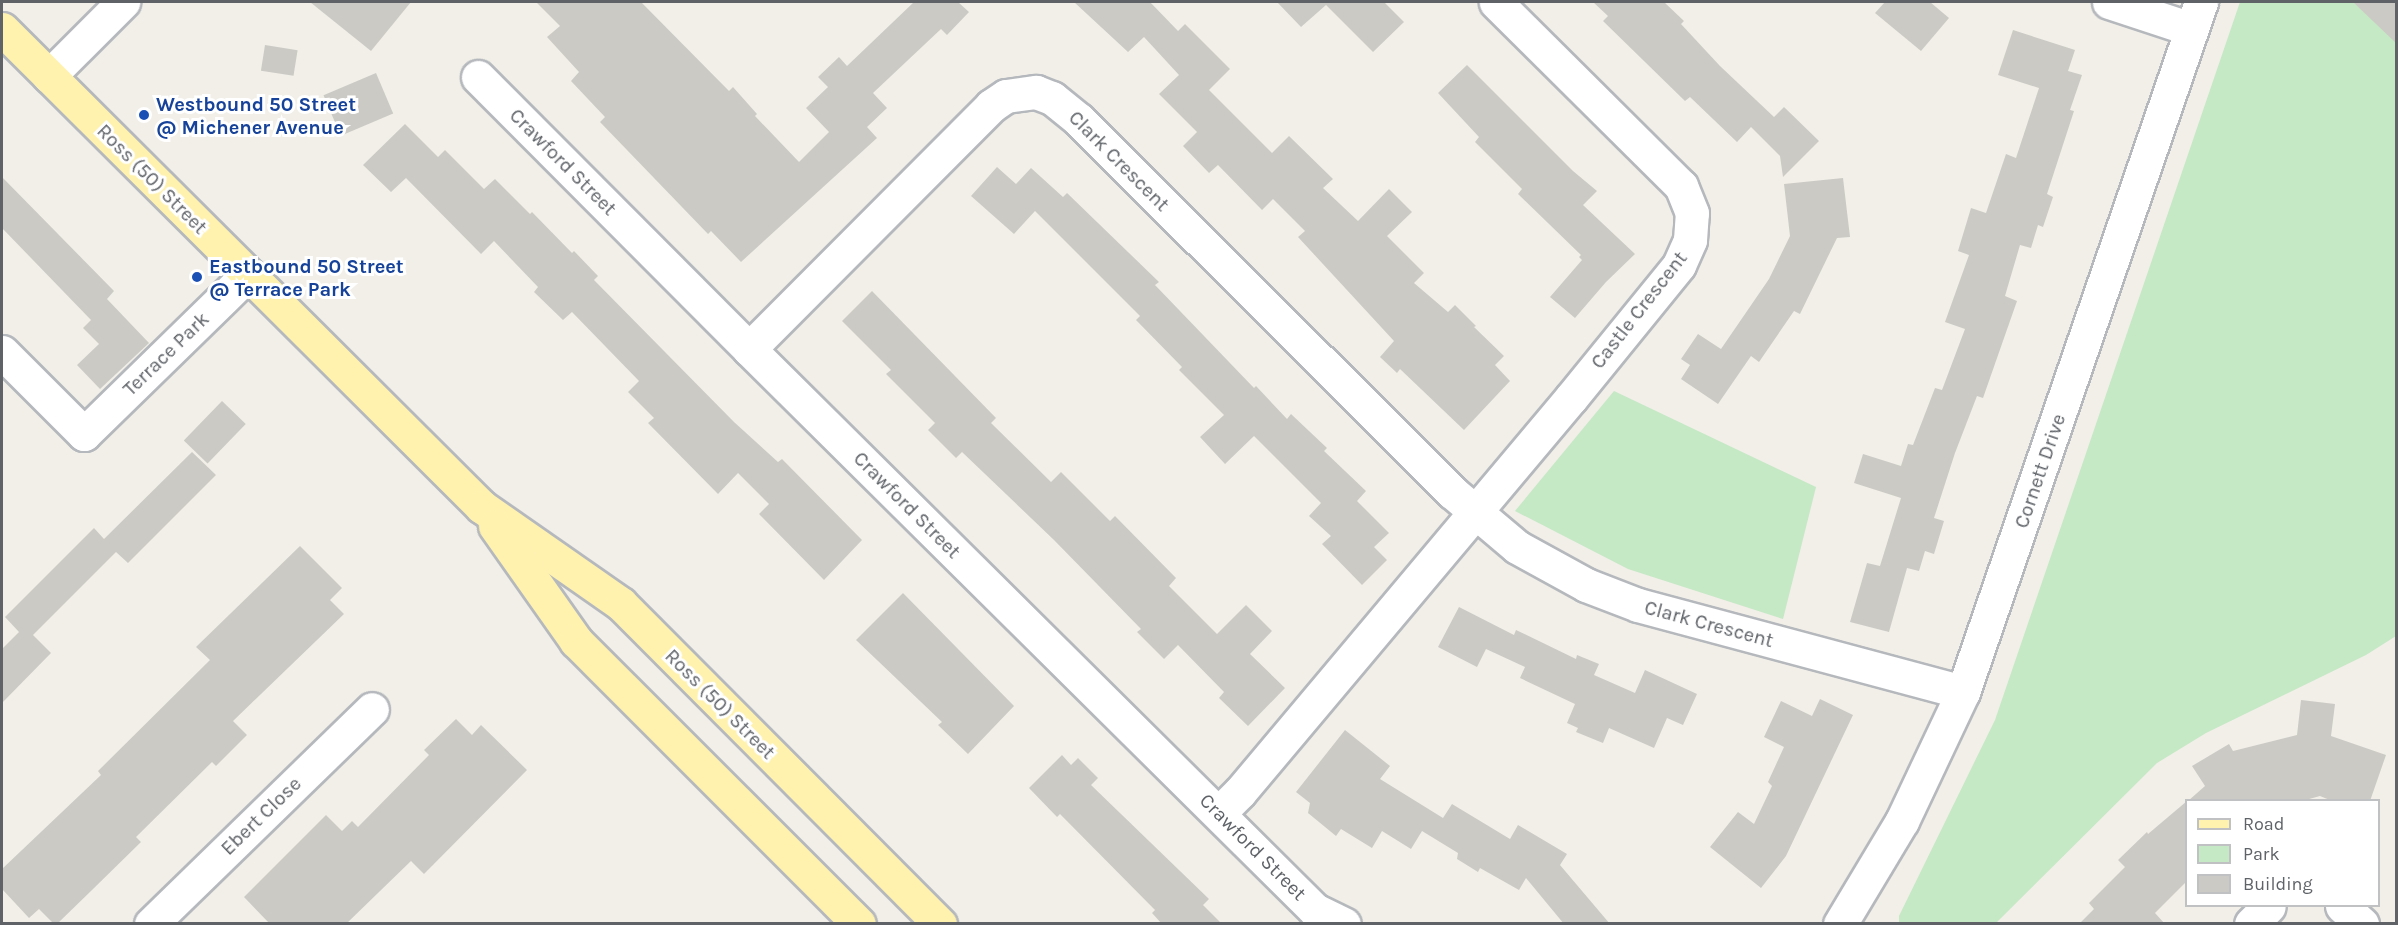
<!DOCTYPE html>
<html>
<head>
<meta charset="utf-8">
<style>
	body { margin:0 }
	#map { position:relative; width:2398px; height:925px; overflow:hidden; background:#f1efe8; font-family:Karla,sans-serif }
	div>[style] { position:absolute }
	.green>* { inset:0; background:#c5e8c5 }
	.building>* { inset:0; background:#cccac5; transform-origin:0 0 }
	.roads { filter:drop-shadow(2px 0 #b5b8bc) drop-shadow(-2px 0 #b5b8bc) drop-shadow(0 2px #b5b8bc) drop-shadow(0 -2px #b5b8bc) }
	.minor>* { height:33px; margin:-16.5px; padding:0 16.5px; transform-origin:16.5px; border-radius:16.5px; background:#fff }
	.major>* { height:33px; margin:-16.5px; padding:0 16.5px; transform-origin:16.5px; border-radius:16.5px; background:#fff2af }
	.dots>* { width:16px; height:16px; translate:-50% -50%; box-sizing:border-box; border:3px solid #fff; border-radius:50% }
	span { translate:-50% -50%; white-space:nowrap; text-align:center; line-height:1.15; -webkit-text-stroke:6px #fff; paint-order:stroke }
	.transit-label { font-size:20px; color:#164399; font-weight:700 }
	.left { translate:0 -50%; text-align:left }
	.street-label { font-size:20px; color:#5f6368 }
	.frame { position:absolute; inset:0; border:3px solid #5f6368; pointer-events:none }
	.legend { position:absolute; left:2185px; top:799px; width:195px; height:108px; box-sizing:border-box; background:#fff; border:2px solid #bfc1c3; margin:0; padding:8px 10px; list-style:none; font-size:18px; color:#5f6368 }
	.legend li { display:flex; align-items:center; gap:12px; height:30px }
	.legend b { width:30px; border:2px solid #bfc1c3 }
</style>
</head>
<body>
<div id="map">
	<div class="green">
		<div style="clip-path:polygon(2240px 2px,2396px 2px,2396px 636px,2366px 655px,2206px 733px,2157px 763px,1996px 923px,1899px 923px,1899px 916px,1995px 720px)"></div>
		<div style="clip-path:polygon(1614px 391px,1816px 487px,1783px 619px,1628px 569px,1515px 511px)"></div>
	</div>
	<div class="building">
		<div style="clip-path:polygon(310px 2px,411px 2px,371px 51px)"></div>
		<div style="clip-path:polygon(536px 2px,641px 2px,729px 91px,733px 87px,757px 114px,755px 116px,799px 162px,829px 132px,806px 108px,828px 87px,818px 77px,839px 57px,847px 66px,914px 2px,958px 2px,969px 12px,947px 35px,941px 29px,873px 93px,887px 108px,867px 127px,877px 138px,741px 262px,711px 231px,708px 234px,600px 122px,605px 117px,571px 81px,579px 72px,547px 37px,560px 26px)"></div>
		<div style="clip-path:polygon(1074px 2px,1150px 2px,1178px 31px,1185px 24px,1230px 69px,1209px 90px,1272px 153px,1289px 136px,1333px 179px,1323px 188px,1358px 221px,1389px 189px,1412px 212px,1387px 236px,1424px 273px,1414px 283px,1448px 312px,1455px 305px,1476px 326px,1474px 327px,1504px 356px,1495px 365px,1510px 381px,1464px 430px,1400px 369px,1397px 373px,1380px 357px,1394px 341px,1298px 237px,1305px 231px,1273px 199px,1262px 210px,1218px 165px,1209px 173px,1183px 146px,1197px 132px,1159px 94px,1179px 75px,1144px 37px,1128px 52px)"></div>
		<div style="clip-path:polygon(1277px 2px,1384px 2px,1404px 22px,1373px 52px,1326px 5px,1301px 27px)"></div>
		<div style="clip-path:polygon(1593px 2px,1664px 2px,1684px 21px,1681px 24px,1720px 66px,1774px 117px,1784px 107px,1819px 141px,1783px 177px,1780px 156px,1751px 127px,1737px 142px,1690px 97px,1685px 101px,1603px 21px,1608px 16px)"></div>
		<div style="clip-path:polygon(1885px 2px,1930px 2px,1949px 18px,1921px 51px,1875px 13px)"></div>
		<div style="clip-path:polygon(2353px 2px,2397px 2px,2397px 44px)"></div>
		<div style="clip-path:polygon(2013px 30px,2075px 50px,2068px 71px,2082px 75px,2070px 110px,2074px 111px,2047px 194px,2053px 197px,2043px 227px,2038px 225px,2031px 248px,2020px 245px,2005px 296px,2017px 301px,1983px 398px,1977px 396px,1955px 453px,1934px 518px,1944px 521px,1934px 554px,1925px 551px,1919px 571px,1907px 568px,1889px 632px,1850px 622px,1867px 563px,1880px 566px,1901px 498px,1854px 483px,1863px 454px,1901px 466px,1908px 444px,1913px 445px,1935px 388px,1942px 390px,1965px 329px,1945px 322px,1969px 255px,1958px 251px,1971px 208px,1986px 213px,2006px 154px,2016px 158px,2039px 88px,1998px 75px)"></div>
		<div style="left:265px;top:45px;width:33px;height:26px;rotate:9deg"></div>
		<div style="clip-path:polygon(1467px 65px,1573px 171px,1597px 191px,1583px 205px,1635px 254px,1606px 282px,1575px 318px,1550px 297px,1582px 260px,1579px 257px,1581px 255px,1518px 194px,1522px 189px,1475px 142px,1479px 137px,1438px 93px)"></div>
		<div style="left:376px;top:73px;width:44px;height:57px;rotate:67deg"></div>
		<div style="clip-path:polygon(405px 124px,438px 157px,445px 150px,484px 189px,495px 179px,530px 214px,532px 212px,572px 253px,574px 251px,598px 276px,594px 280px,734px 422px,778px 462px,782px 459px,862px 540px,824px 580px,759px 514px,769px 504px,738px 473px,718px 494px,648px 423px,654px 418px,628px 392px,639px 381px,572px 312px,563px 320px,534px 292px,538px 287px,494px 241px,481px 254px,406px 178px,391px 192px,363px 165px)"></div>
		<div style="clip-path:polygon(997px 167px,1016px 184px,1031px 168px,1063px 197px,1067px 193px,1159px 282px,1155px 285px,1254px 388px,1256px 386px,1287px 419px,1291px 414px,1327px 448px,1324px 451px,1366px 491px,1357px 501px,1389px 533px,1374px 547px,1387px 560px,1362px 585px,1322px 544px,1331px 536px,1309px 516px,1321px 503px,1254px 436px,1225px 464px,1200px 437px,1224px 415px,1179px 370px,1182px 367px,1136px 320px,1140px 316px,1035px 211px,1014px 234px,971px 196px)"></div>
		<div style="clip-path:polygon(2px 177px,114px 291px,107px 299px,149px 343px,100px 389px,77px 365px,99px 344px,83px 328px,91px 320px,2px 228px)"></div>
		<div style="clip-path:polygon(1843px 178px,1850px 237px,1837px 238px,1800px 314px,1794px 311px,1759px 362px,1751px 356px,1718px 404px,1681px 379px,1690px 365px,1681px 359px,1698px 334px,1721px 349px,1769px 279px,1790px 236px,1784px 184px)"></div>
		<div style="clip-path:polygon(872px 291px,996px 418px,991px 423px,1051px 482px,1061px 472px,1110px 521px,1115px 516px,1176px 578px,1169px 586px,1217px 634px,1246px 605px,1272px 631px,1250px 654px,1285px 688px,1248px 726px,1219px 698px,1224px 692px,1178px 645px,1164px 659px,1137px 632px,1141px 629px,1054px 540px,962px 452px,956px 458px,928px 430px,935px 423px,886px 374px,891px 370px,842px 321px)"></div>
		<div style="left:222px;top:401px;width:33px;height:55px;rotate:44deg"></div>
		<div style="clip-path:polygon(192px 452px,216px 475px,128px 563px,116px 552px,33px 635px,51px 653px,2px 703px,2px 649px,19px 632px,5px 617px,94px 528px,104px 539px)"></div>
		<div style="clip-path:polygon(300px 546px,342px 588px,330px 600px,344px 614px,233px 721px,247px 735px,216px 766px,212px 762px,136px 837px,141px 842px,92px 890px,57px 924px,54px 924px,39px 909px,29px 918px,2px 889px,2px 869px,101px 775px,98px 771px,210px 660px,196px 647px)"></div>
		<div style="clip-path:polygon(903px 593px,1014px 706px,968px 754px,938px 725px,942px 722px,856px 640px)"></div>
		<div style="clip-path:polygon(1459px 607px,1514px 635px,1516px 630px,1576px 659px,1577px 655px,1599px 664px,1594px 675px,1635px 693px,1645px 670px,1697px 694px,1683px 725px,1667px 718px,1654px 748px,1609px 728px,1603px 743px,1576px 732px,1578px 728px,1567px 723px,1575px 704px,1520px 678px,1525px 667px,1486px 649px,1477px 667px,1438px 647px)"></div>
		<div style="clip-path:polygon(1820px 699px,1853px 715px,1786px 856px,1761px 888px,1710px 847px,1738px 812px,1754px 824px,1772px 786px,1768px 782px,1784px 747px,1764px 737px,1781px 701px,1812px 716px)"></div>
		<div style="clip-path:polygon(2301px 700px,2335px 704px,2331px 736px,2386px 755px,2370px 801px,2332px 801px,2320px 796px,2302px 801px,2188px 801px,2205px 786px,2192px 766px,2229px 744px,2233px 751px,2297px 735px)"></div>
		<div style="clip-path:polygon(456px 719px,472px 735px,481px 725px,527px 770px,424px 874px,411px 861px,346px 924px,270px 924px,244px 897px,326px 815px,342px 831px,352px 821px,358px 827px,429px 755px,424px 750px)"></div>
		<div style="clip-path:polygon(1345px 730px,1390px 766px,1380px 779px,1443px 818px,1452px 804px,1510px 839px,1518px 825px,1567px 854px,1560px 865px,1610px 924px,1564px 924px,1526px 878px,1519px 890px,1480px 868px,1478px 872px,1457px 859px,1458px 853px,1422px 831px,1411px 849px,1382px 831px,1372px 848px,1341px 829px,1336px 836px,1308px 813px,1310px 803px,1296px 792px)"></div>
		<div style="clip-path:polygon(1062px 755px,1071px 765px,1078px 758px,1098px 778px,1091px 785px,1209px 899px,1203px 905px,1222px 924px,1162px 924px,1152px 913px,1155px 910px,1060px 814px,1057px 817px,1029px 788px)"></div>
		<div style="clip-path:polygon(2187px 801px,2187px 881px,2155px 913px,2165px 924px,2079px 924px,2094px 909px,2089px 903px,2125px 867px,2118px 860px,2147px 832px,2148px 834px)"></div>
	</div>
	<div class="roads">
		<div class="minor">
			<div style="left:2109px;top:2px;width:86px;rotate:18.2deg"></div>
			<div style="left:49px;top:76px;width:105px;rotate:-45deg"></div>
			<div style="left:478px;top:77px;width:384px;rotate:45.1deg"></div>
			<div style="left:749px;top:349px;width:797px;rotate:44.75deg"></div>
			<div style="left:1315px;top:910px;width:32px;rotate:26deg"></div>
			<div style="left:749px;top:349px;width:343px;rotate:-45.1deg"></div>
			<div style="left:991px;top:106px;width:18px;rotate:-34deg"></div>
			<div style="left:1006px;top:96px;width:30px;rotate:-8deg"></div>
			<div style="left:1036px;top:92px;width:17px;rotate:21deg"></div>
			<div style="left:1052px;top:98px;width:35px;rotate:39deg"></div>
			<div style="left:1079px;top:120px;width:527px;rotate:44.92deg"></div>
			<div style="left:1452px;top:492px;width:85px;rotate:40.2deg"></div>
			<div style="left:1517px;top:547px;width:79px;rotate:28.8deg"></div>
			<div style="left:1586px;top:585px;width:56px;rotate:21deg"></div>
			<div style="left:1638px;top:605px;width:336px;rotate:15deg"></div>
			<div style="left:2px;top:352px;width:116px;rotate:45deg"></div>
			<div style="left:84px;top:434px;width:229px;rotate:-44.3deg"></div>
			<div style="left:1219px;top:813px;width:30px;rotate:-45deg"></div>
			<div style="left:1240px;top:792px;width:515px;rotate:-49.97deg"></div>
			<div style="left:1571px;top:398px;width:171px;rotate:-50.9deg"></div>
			<div style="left:1679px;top:265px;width:27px;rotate:-66deg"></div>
			<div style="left:1690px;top:240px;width:27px;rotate:-86deg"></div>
			<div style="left:1692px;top:213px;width:29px;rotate:-112deg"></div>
			<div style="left:1681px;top:186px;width:261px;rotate:-135.2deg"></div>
			<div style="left:2342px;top:906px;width:27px;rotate:42deg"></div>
			<div style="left:151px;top:924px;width:308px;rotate:-44.2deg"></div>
			<div style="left:1840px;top:924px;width:120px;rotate:-59deg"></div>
			<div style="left:1902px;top:821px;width:143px;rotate:-64.7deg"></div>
			<div style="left:1963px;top:692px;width:730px;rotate:-70.97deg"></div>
			<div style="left:2251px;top:924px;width:25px;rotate:-45deg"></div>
		</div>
		<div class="major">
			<div style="left:2px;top:29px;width:677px;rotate:44.88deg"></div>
			<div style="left:482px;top:507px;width:169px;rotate:34.9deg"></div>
			<div style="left:621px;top:604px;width:452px;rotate:45.1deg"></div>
			<div style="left:495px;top:526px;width:141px;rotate:54.8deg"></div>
			<div style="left:576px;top:641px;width:400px;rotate:45deg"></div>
		</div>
	</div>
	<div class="dots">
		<div style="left:144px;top:115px;background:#1a4fb4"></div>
		<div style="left:197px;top:277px;background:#1a4fb4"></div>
	</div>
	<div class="transit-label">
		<span class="left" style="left:156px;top:116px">Westbound 50 Street<br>@ Michener Avenue</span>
		<span class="left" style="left:209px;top:278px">Eastbound 50 Street<br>@ Terrace Park</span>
	</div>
	<div class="street-label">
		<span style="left:1119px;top:161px;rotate:45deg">Clark Crescent</span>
		<span style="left:563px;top:162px;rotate:45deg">Crawford Street</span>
		<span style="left:152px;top:179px;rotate:45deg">Ross (50) Street</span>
		<span style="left:1639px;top:310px;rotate:-52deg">Castle Crescent</span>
		<span style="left:166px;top:354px;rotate:-44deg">Terrace Park</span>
		<span style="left:2040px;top:471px;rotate:-71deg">Cornett Drive</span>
		<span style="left:907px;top:505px;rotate:45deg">Crawford Street</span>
		<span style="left:1709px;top:624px;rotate:15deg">Clark Crescent</span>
		<span style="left:720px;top:704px;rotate:45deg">Ross (50) Street</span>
		<span style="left:261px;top:816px;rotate:-44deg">Ebert Close</span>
		<span style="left:1253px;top:847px;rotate:45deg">Crawford Street</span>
	</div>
	<div class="frame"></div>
	<ul class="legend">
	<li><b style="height:8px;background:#fff2af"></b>Road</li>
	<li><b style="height:16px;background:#c5e8c5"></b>Park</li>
	<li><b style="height:16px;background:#cccac5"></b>Building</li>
	</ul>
</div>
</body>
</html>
